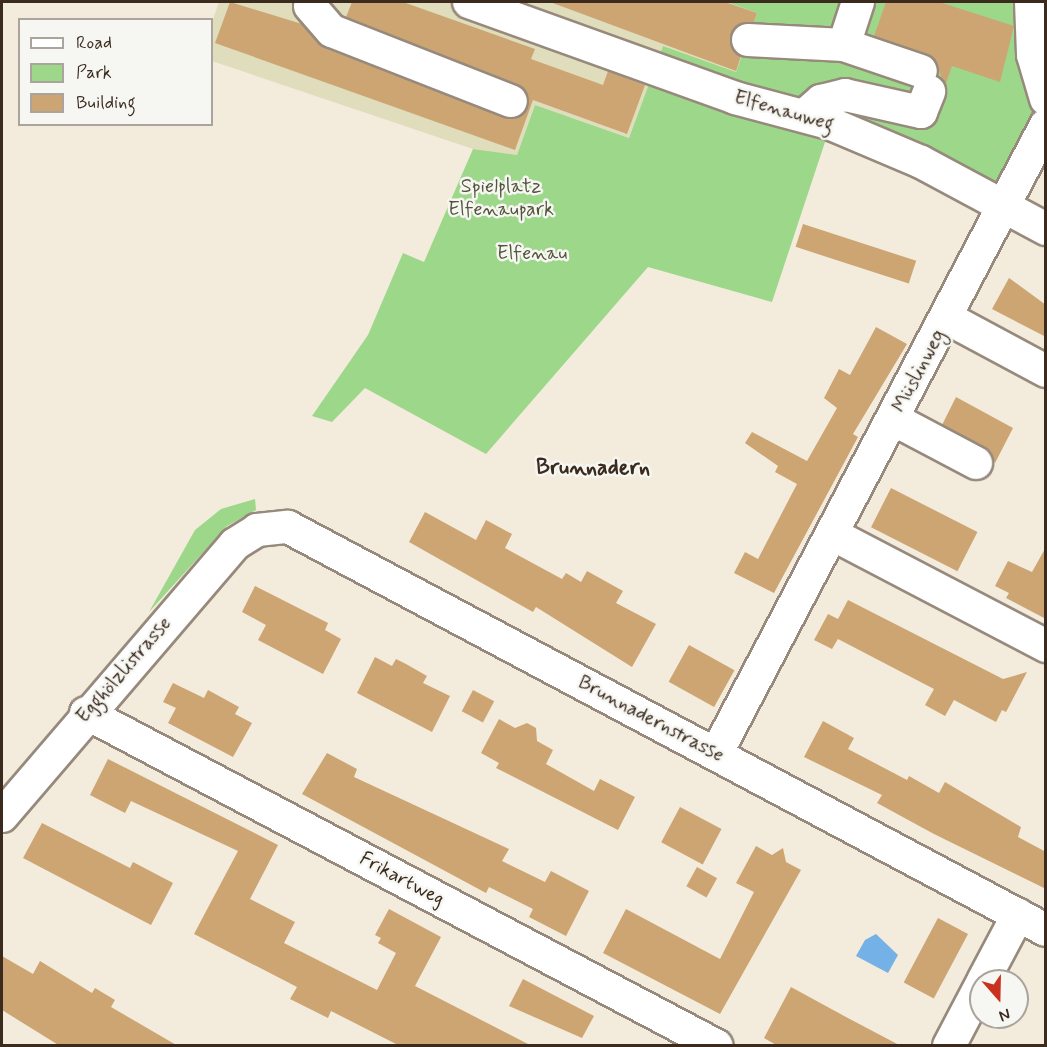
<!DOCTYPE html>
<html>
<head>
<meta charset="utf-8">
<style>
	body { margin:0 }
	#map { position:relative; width:1047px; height:1047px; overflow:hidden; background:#f3ebdb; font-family:Mynerve,sans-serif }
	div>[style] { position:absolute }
	.built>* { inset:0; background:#dfddbb }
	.green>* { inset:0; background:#9cd78a }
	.water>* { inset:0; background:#74b1e6 }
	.building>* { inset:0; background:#cda573; transform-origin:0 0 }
	.roads { filter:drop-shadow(2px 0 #978a7c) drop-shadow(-2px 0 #978a7c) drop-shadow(0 2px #978a7c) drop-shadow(0 -2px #978a7c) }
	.minor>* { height:32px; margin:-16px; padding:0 16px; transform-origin:16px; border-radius:16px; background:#fff }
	span { translate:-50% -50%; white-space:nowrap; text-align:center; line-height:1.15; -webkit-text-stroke:5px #f6f6f2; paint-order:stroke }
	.street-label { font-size:20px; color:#3b2a1e }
	.park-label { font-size:20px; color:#535539 }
	.quarter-label { font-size:22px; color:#3b2a1e; font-weight:700 }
	.frame { position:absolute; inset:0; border:3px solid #3b2a1e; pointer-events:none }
	.legend { position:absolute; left:18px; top:18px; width:195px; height:108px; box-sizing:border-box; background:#f6f6f2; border:2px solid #aba49d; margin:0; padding:8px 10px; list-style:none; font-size:18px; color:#3b2a1e }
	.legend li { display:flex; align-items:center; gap:12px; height:30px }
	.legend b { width:30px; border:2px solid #aba49d }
	.north { position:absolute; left:969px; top:969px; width:60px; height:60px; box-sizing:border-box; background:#f6f6f2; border:2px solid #aba49d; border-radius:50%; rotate:160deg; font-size:16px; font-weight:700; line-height:24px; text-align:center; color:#3b2a1e }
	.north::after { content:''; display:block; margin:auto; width:21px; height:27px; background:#c8321e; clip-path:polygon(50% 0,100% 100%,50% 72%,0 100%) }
</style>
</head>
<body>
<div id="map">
	<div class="built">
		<div style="clip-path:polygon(219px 2px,727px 2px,757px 13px,736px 72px,663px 46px,629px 138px,535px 105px,517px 155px,473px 149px,212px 61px,212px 22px)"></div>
	</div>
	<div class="green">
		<div style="clip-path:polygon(727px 2px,1045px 2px,1045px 116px,1000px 207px,978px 213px,926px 175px,825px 142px,772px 302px,648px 267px,486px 454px,365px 388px,332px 422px,312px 416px,368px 335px,403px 253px,424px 262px,473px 149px,517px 155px,535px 105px,629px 138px,663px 46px,736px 72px,757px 13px)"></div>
		<div style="clip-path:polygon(255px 499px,256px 510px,227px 526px,149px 612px,195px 530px,221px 509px)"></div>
	</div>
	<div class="water">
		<div style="clip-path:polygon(876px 934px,898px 955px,888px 973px,856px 956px,865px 940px)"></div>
	</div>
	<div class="building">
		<div style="clip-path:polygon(230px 2px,302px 24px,325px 48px,505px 118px,514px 119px,527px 108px,525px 89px,346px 17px,352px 2px,403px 2px,535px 49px,531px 59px,603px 85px,608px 71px,645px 85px,627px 134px,533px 100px,515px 150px,215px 43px)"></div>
		<div style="clip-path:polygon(550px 2px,725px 2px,757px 13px,754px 22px,733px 31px,732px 48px,741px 56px,736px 71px)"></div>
		<div style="clip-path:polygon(886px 2px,939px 2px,1014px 26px,1000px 82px,952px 66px,945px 86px,934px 59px,874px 36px)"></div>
		<div style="left:803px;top:224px;width:119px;height:24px;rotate:18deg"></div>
		<div style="clip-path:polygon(1009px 278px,1046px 305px,1046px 337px,992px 309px)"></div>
		<div style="clip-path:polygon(876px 327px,907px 344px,853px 434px,858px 437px,774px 593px,734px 573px,745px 552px,758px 559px,797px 484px,775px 472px,778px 466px,745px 443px,752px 432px,807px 461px,837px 408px,824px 398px,839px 369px,850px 375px)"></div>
		<div style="clip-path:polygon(956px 397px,1013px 428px,995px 463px,985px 447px,942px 425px)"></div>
		<div style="left:891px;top:488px;width:97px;height:44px;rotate:27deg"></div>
		<div style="clip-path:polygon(425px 512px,476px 540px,486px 520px,512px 534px,505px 548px,562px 579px,566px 573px,581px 582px,587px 571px,623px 591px,616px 603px,656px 624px,632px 667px,536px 607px,533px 612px,409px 542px)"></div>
		<div style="clip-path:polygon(1046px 547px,1046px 619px,1006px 598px,1009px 593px,995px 586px,1008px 561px,1032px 572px)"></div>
		<div style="clip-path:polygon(255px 586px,328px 623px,325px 630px,341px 639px,323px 674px,258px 640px,266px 625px,242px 612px)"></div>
		<div style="clip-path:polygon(848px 600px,1003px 679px,1027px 672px,1006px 712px,1002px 710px,996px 722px,954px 700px,945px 716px,925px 705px,934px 689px,838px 639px,832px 649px,814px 640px,828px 614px,838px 619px)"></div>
		<div style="left:689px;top:645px;width:52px;height:42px;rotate:29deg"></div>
		<div style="clip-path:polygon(375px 657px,392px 666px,396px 659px,406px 664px,427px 676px,423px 683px,450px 696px,432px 732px,357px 693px)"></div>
		<div style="clip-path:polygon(173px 683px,204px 698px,208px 690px,239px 707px,235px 714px,252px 723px,233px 757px,168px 723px,176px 708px,163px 702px)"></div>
		<div style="left:473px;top:690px;width:24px;height:24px;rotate:28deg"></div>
		<div style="clip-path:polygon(499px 719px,515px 728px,527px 723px,536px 728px,537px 741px,553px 750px,546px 764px,594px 791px,600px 779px,635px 797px,618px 830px,496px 768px,499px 763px,481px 753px)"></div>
		<div style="clip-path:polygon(823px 721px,854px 738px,848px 749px,907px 780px,909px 776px,939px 793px,945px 782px,1021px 827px,1018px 837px,1046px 852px,1046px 889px,934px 834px,877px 803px,882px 795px,804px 757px)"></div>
		<div style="clip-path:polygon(327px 753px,357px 769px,354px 777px,509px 849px,502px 861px,545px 882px,551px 871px,589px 891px,566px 936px,529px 917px,533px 909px,489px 887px,486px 893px,302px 794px)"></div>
		<div style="clip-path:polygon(108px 759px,278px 845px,250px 899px,295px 922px,284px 943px,377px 990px,396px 953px,378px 943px,381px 938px,375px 935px,389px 909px,441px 937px,415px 986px,532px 1046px,400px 1046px,331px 1011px,328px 1018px,290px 999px,297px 987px,194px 934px,238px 851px,131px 801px,125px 813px,90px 795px)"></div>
		<div style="left:680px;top:807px;width:47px;height:40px;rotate:28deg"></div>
		<div style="clip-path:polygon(42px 823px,130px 868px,133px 862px,173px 883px,151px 925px,23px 858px)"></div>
		<div style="clip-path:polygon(756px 846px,772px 855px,783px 848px,786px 862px,801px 870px,720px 1014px,603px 953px,626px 909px,720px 959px,754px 892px,736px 883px)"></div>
		<div style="left:697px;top:867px;width:23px;height:22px;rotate:29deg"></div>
		<div style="left:938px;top:918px;width:34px;height:73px;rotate:28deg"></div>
		<div style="clip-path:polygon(2px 956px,33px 974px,40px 961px,92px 993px,95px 988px,115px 1000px,111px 1007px,178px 1046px,60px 1046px,2px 1010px)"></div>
		<div style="clip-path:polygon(523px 979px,594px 1016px,582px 1038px,509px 1006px)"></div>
		<div style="clip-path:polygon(791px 987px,846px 1017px,901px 1046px,778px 1046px,764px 1038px)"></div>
	</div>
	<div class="roads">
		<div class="minor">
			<div style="left:469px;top:2px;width:283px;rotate:19.8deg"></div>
			<div style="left:735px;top:98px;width:97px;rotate:14.9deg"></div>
			<div style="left:829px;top:123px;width:100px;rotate:23deg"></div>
			<div style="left:921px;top:162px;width:142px;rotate:28.2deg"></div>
			<div style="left:858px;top:2px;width:45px;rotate:108deg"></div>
			<div style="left:844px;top:45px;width:81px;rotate:18.7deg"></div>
			<div style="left:1031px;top:2px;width:53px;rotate:87.8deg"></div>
			<div style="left:1033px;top:55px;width:46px;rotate:73.5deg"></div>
			<div style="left:310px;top:6px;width:33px;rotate:49deg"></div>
			<div style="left:332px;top:31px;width:192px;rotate:21.4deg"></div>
			<div style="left:748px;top:40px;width:96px;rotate:3deg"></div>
			<div style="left:806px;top:114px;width:20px;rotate:-41deg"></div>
			<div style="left:821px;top:101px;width:25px;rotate:-14deg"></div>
			<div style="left:845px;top:95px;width:78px;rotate:12.6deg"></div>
			<div style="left:921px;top:112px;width:22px;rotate:-68deg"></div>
			<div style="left:947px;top:318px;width:112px;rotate:28.2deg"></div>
			<div style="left:893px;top:419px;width:94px;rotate:27.9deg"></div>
			<div style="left:832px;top:534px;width:242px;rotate:27.6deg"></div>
			<div style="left:86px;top:713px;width:713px;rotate:27.82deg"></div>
			<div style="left:716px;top:754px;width:710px;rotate:-62.32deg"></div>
			<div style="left:2px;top:816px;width:358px;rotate:-49.4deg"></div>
			<div style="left:235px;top:544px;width:26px;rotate:-32deg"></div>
			<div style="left:257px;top:530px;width:31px;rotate:-6deg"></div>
			<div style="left:288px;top:527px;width:858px;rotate:28deg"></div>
			<div style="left:983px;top:981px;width:75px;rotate:-62.1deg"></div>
			<div style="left:949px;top:1046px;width:69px;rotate:-62.3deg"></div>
		</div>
	</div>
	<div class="street-label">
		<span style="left:784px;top:111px;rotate:16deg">Elfenauweg</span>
		<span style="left:919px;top:371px;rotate:-62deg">Müslinweg</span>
		<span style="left:124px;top:670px;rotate:-49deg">Egghölzlistrasse</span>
		<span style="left:651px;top:719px;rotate:28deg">Brunnadernstrasse</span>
		<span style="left:402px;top:879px;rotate:28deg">Frikartweg</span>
	</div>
	<div class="park-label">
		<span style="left:501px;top:198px">Spielplatz<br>Elfenaupark</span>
		<span style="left:532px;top:253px">Elfenau</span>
	</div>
	<div class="quarter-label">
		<span style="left:593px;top:469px">Brunnadern</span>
	</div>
	<div class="frame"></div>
	<ul class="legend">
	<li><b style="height:8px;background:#fff"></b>Road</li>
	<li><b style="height:16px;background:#9cd78a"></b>Park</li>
	<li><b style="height:16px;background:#cda573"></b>Building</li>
	</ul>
	<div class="north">N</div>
</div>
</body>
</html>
